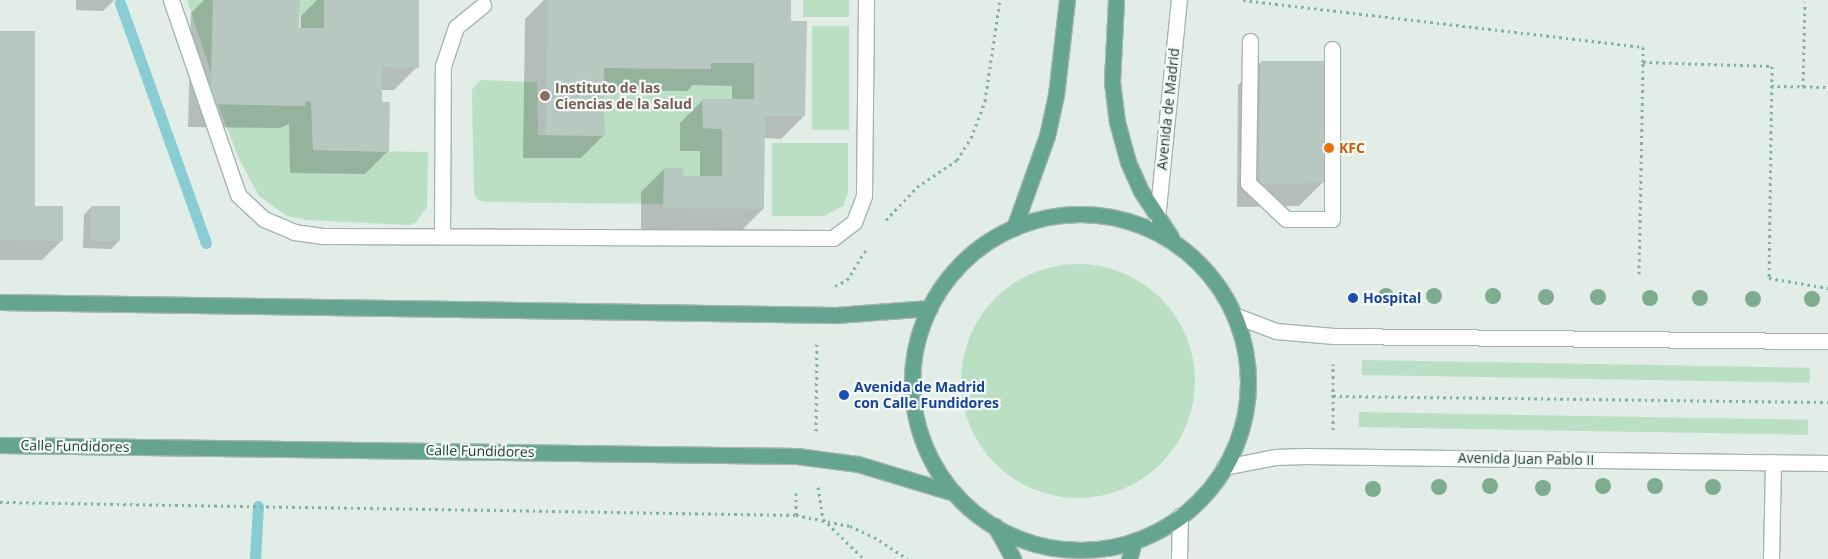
<!DOCTYPE html>
<html>
<head>
<meta charset="utf-8">
<style>
	body { margin:0 }
	#map { position:relative; width:1828px; height:559px; overflow:hidden; background:#e2ede8; font-family:"Open Sans",sans-serif }
	div>[style] { position:absolute }
	.green>* { inset:0; background:#badfc3; transform-origin:0 0 }
	.round { border-radius:50% }
	.shadow>* { inset:0; background:#0003 }
	.stream>* { height:11px; margin:-5.5px; padding:0 5.5px; transform-origin:5.5px; border-radius:5.5px; background:#88ccd4 }
	.building>* { inset:0; background:#b7c8c1; transform-origin:0 0 }
	.path>* { height:3px; margin-top:-1.5px; transform-origin:0; background:repeating-linear-gradient(90deg,#81b2a1 0 2.5px,transparent 0 6.5px) }
	.roads { filter:drop-shadow(1px 0 #a4b5af) drop-shadow(-1px 0 #a4b5af) drop-shadow(0 1px #a4b5af) drop-shadow(0 -1px #a4b5af) }
	.service>* { height:15px; margin:-7.5px; padding:0 7.5px; transform-origin:7.5px; border-radius:7.5px; background:#fff }
	.minor>* { height:15px; margin:-7.5px; padding:0 7.5px; transform-origin:7.5px; border-radius:7.5px; background:#fff }
	.tertiary>* { height:15px; margin:-7.5px; padding:0 7.5px; transform-origin:7.5px; border-radius:7.5px; background:#fff }
	.secondary>* { height:15px; margin:-7.5px; padding:0 7.5px; transform-origin:7.5px; border-radius:7.5px; background:#fff }
	.primary>* { height:15px; margin:-7.5px; padding:0 7.5px; transform-origin:7.5px; border-radius:7.5px; background:#65a491 }
	.primary>.ring { margin:-7.5px; padding:0; box-sizing:content-box; background:none; border:15px solid #65a491; border-radius:50% }
	.trees>* { width:16px; height:16px; margin:-8px; border-radius:50%; background:#7dad8e }
	.dots>* { width:14px; height:14px; translate:-50% -50%; box-sizing:border-box; border:2px solid #f3f9f6; border-radius:50% }
	span { translate:-50% -50%; white-space:nowrap; text-align:center; line-height:1.15; -webkit-text-stroke:4.5px #f3f9f6; paint-order:stroke }
	.education-label { font-size:14px; color:#785e54; font-weight:700 }
	.left { translate:0 -50%; text-align:left }
	.street-label { font-size:14px; color:#213f36 }
	.food-label { font-size:14px; color:#c56008; font-weight:700 }
	.transit-label { font-size:14px; color:#164399; font-weight:700 }
</style>
</head>
<body>
<div id="map">
	<div class="green">
		<div style="clip-path:polygon(187px 0,213px 0,211px 72px)"></div>
		<div style="left:300px;top:0;width:24px;height:28px"></div>
		<div style="left:803px;top:0;width:46px;height:17px"></div>
		<div style="left:812px;top:26px;width:37px;height:104px"></div>
		<div style="clip-path:polygon(711px 63px,754px 63px,754px 99px,703px 99px,703px 128px,722px 129px,722px 176px,663px 204px,487px 202px,478px 200px,474px 194px,472px 90px,480px 80px,537px 82px,538px 135px,605px 136px,604px 68px,711px 69px)"></div>
		<div style="clip-path:polygon(306px 101px,311px 102px,313px 150px,428px 152px,427px 207px,416px 222px,410px 225px,307px 220px,287px 216px,259px 196px,239px 159px,218px 104px,304px 106px)"></div>
		<div style="clip-path:polygon(772px 143px,848px 143px,848px 193px,843px 206px,824px 216px,772px 216px)"></div>
		<div class="round" style="left:961px;top:264px;width:234px;height:234px"></div>
		<div style="left:1362px;top:360px;width:448px;height:15px;rotate:1deg"></div>
		<div style="left:1359px;top:412px;width:449px;height:15px;rotate:1deg"></div>
	</div>
	<div class="shadow">
		<div style="clip-path:polygon(76px 0,114px 0,103px 11px,76px 10px)"></div>
		<div style="clip-path:polygon(204px 0,299px 0,298px 29px,301px 29px,301px 16px,317px 0,418px 0,417px 67px,394px 90px,381px 90px,388px 151px,365px 174px,290px 173px,289px 124px,280px 128px,188px 127px,191px 13px)"></div>
		<div style="clip-path:polygon(544px 0,790px 0,789px 22px,804px 116px,781px 139px,764px 138px,763px 209px,740px 232px,641px 231px,641px 192px,664px 169px,682px 177px,700px 178px,700px 151px,680px 151px,680px 123px,703px 100px,732px 100px,732px 86px,693px 85px,687px 91px,603px 90px,604px 135px,581px 158px,523px 158px,525px 19px)"></div>
		<div style="clip-path:polygon(0 32px,34px 207px,62px 240px,42px 260px,0 260px)"></div>
		<div style="clip-path:polygon(1261px 62px,1329px 139px,1322px 146px,1322px 183px,1299px 206px,1237px 207px,1238px 85px)"></div>
		<div style="clip-path:polygon(91px 207px,119px 241px,111px 249px,83px 248px,84px 215px)"></div>
	</div>
	<div class="stream">
		<div style="left:120px;top:3px;width:255px;rotate:70.3deg"></div>
		<div style="left:255px;top:559px;width:53px;rotate:-86.8deg"></div>
	</div>
	<div class="building">
		<div style="clip-path:polygon(213px 0,300px 0,299px 28px,324px 28px,324px 0,419px 0,419px 68px,382px 67px,382px 102px,390px 102px,389px 152px,313px 150px,311px 102px,306px 101px,305px 106px,211px 104px)"></div>
		<div style="clip-path:polygon(548px 0,791px 0,791px 21px,807px 21px,805px 116px,765px 116px,764px 209px,663px 208px,664px 168px,683px 168px,683px 176px,722px 176px,722px 129px,703px 128px,702px 99px,754px 99px,754px 63px,711px 63px,711px 69px,604px 68px,605px 136px,546px 135px)"></div>
		<div style="clip-path:polygon(0 31px,35px 31px,35px 206px,63px 206px,63px 241px,0 240px)"></div>
		<div style="clip-path:polygon(1261px 61px,1325px 61px,1330px 140px,1324px 140px,1324px 183px,1259px 184px)"></div>
		<div style="left:91px;top:206px;width:29px;height:35px"></div>
	</div>
	<div class="path">
		<div style="left:1243px;top:0;width:403px;rotate:6.7deg"></div>
		<div style="left:1643px;top:47px;width:15px;rotate:90deg"></div>
		<div style="left:1771px;top:86px;width:57px;rotate:1deg"></div>
		<div style="left:1803px;top:87px;width:85px;rotate:-88.7deg"></div>
		<div style="left:886px;top:220px;width:45px;rotate:-46.8deg"></div>
		<div style="left:917px;top:187px;width:48px;rotate:-34deg"></div>
		<div style="left:957px;top:160px;width:26px;rotate:-58deg"></div>
		<div style="left:971px;top:138px;width:40px;rotate:-69deg"></div>
		<div style="left:985px;top:101px;width:102px;rotate:-81.6deg"></div>
		<div style="left:1639px;top:274px;width:212px;rotate:-88.9deg"></div>
		<div style="left:1643px;top:62px;width:129px;rotate:1.8deg"></div>
		<div style="left:1772px;top:66px;width:212px;rotate:90.8deg"></div>
		<div style="left:1769px;top:278px;width:60px;rotate:9.6deg"></div>
		<div style="left:835px;top:286px;width:13px;rotate:-27deg"></div>
		<div style="left:847px;top:280px;width:36px;rotate:-58deg"></div>
		<div style="left:1333px;top:396px;width:495px;rotate:0.7deg"></div>
		<div style="left:1333px;top:430px;width:66px;rotate:-90deg"></div>
		<div style="left:816px;top:431px;width:89px;rotate:-89.4deg"></div>
		<div style="left:818px;top:487px;width:32px;rotate:81deg"></div>
		<div style="left:823px;top:519px;width:57px;rotate:44.3deg"></div>
		<div style="left:0;top:502px;width:796px;rotate:0.94deg"></div>
		<div style="left:796px;top:515px;width:55px;rotate:11.5deg"></div>
		<div style="left:850px;top:526px;width:26px;rotate:25deg"></div>
		<div style="left:874px;top:537px;width:40px;rotate:32.9deg"></div>
		<div style="left:796px;top:515px;width:22px;rotate:-90deg"></div>
	</div>
	<div class="roads">
		<div class="service">
			<div style="left:1250px;top:41px;width:142px;rotate:90.8deg"></div>
			<div style="left:1248px;top:183px;width:52px;rotate:43.5deg"></div>
			<div style="left:1286px;top:219px;width:46px"></div>
			<div style="left:1332px;top:219px;width:170px;rotate:-90deg"></div>
		</div>
		<div class="minor">
			<div style="left:171px;top:0;width:206px;rotate:71deg"></div>
			<div style="left:238px;top:195px;width:35px;rotate:43deg"></div>
			<div style="left:264px;top:219px;width:33px;rotate:23deg"></div>
			<div style="left:294px;top:232px;width:30px;rotate:8deg"></div>
			<div style="left:324px;top:236px;width:509px;rotate:0.23deg"></div>
			<div style="left:833px;top:238px;width:26px;rotate:-37deg"></div>
			<div style="left:854px;top:222px;width:28px;rotate:-69deg"></div>
			<div style="left:864px;top:196px;width:196px;rotate:-89.4deg"></div>
			<div style="left:442px;top:236px;width:170px;rotate:-89.7deg"></div>
			<div style="left:443px;top:66px;width:41px;rotate:-71.6deg"></div>
			<div style="left:456px;top:27px;width:35px;rotate:-39deg"></div>
			<div style="left:1771px;top:559px;width:97px;rotate:-88.8deg"></div>
		</div>
		<div class="tertiary">
			<div style="left:1234px;top:315px;width:45px;rotate:20.9deg"></div>
			<div style="left:1276px;top:331px;width:58px;rotate:4.9deg"></div>
			<div style="left:1334px;top:336px;width:494px;rotate:0.6deg"></div>
			<div style="left:1224px;top:467px;width:53px;rotate:-10.9deg"></div>
			<div style="left:1276px;top:457px;width:29px;rotate:-2deg"></div>
			<div style="left:1305px;top:456px;width:523px;rotate:0.77deg"></div>
		</div>
		<div class="secondary">
			<div style="left:1157px;top:219px;width:220px;rotate:-84.3deg"></div>
			<div style="left:1179px;top:559px;width:43px;rotate:-88.7deg"></div>
		</div>
		<div class="primary">
			<div style="left:1116px;top:0;width:82px;rotate:92.8deg"></div>
			<div style="left:1112px;top:82px;width:40px;rotate:82.9deg"></div>
			<div style="left:1117px;top:122px;width:41px;rotate:74.6deg"></div>
			<div style="left:1128px;top:162px;width:32px;rotate:66deg"></div>
			<div style="left:1141px;top:191px;width:55px;rotate:56.9deg"></div>
			<div class="ring" style="left:912px;top:214px;width:321px;height:321px"></div>
			<div style="left:1014px;top:228px;width:98px;rotate:-70.3deg"></div>
			<div style="left:1047px;top:136px;width:42px;rotate:-77.6deg"></div>
			<div style="left:1056px;top:95px;width:96px;rotate:-83.4deg"></div>
			<div style="left:0;top:302px;width:836px;rotate:0.89deg"></div>
			<div style="left:836px;top:315px;width:94px;rotate:-4.3deg"></div>
			<div style="left:0;top:445px;width:797px;rotate:0.79deg"></div>
			<div style="left:797px;top:456px;width:62px;rotate:7.5deg"></div>
			<div style="left:858px;top:464px;width:100px;rotate:16.8deg"></div>
			<div style="left:995px;top:526px;width:38px;rotate:61deg"></div>
			<div style="left:1129px;top:559px;width:19px;rotate:-74deg"></div>
		</div>
	</div>
	<div class="trees">
		<div style="left:1386px;top:296px"></div>
		<div style="left:1434px;top:296px"></div>
		<div style="left:1493px;top:296px"></div>
		<div style="left:1546px;top:297px"></div>
		<div style="left:1598px;top:297px"></div>
		<div style="left:1650px;top:298px"></div>
		<div style="left:1700px;top:298px"></div>
		<div style="left:1753px;top:299px"></div>
		<div style="left:1812px;top:299px"></div>
		<div style="left:1490px;top:486px"></div>
		<div style="left:1603px;top:486px"></div>
		<div style="left:1655px;top:486px"></div>
		<div style="left:1439px;top:487px"></div>
		<div style="left:1713px;top:487px"></div>
		<div style="left:1543px;top:488px"></div>
		<div style="left:1373px;top:489px"></div>
	</div>
	<div class="dots">
		<div style="left:545px;top:96px;background:#8d6e63"></div>
		<div style="left:1329px;top:148px;background:#e8710a"></div>
		<div style="left:1353px;top:298px;background:#1a4fb4"></div>
		<div style="left:844px;top:395px;background:#1a4fb4"></div>
	</div>
	<div class="education-label">
		<span class="left" style="left:555px;top:96px">Instituto de las<br>Ciencias de la Salud</span>
	</div>
	<div class="street-label">
		<span style="left:1168px;top:109px;rotate:-84deg">Avenida de Madrid</span>
		<span style="left:75px;top:446px;rotate:1deg">Calle Fundidores</span>
		<span style="left:480px;top:451px;rotate:1deg">Calle Fundidores</span>
		<span style="left:1526px;top:459px;rotate:1deg">Avenida Juan Pablo II</span>
	</div>
	<div class="food-label">
		<span class="left" style="left:1339px;top:148px">KFC</span>
	</div>
	<div class="transit-label">
		<span class="left" style="left:1363px;top:298px">Hospital</span>
		<span class="left" style="left:854px;top:395px">Avenida de Madrid<br>con Calle Fundidores</span>
	</div>
</div>
</body>
</html>
